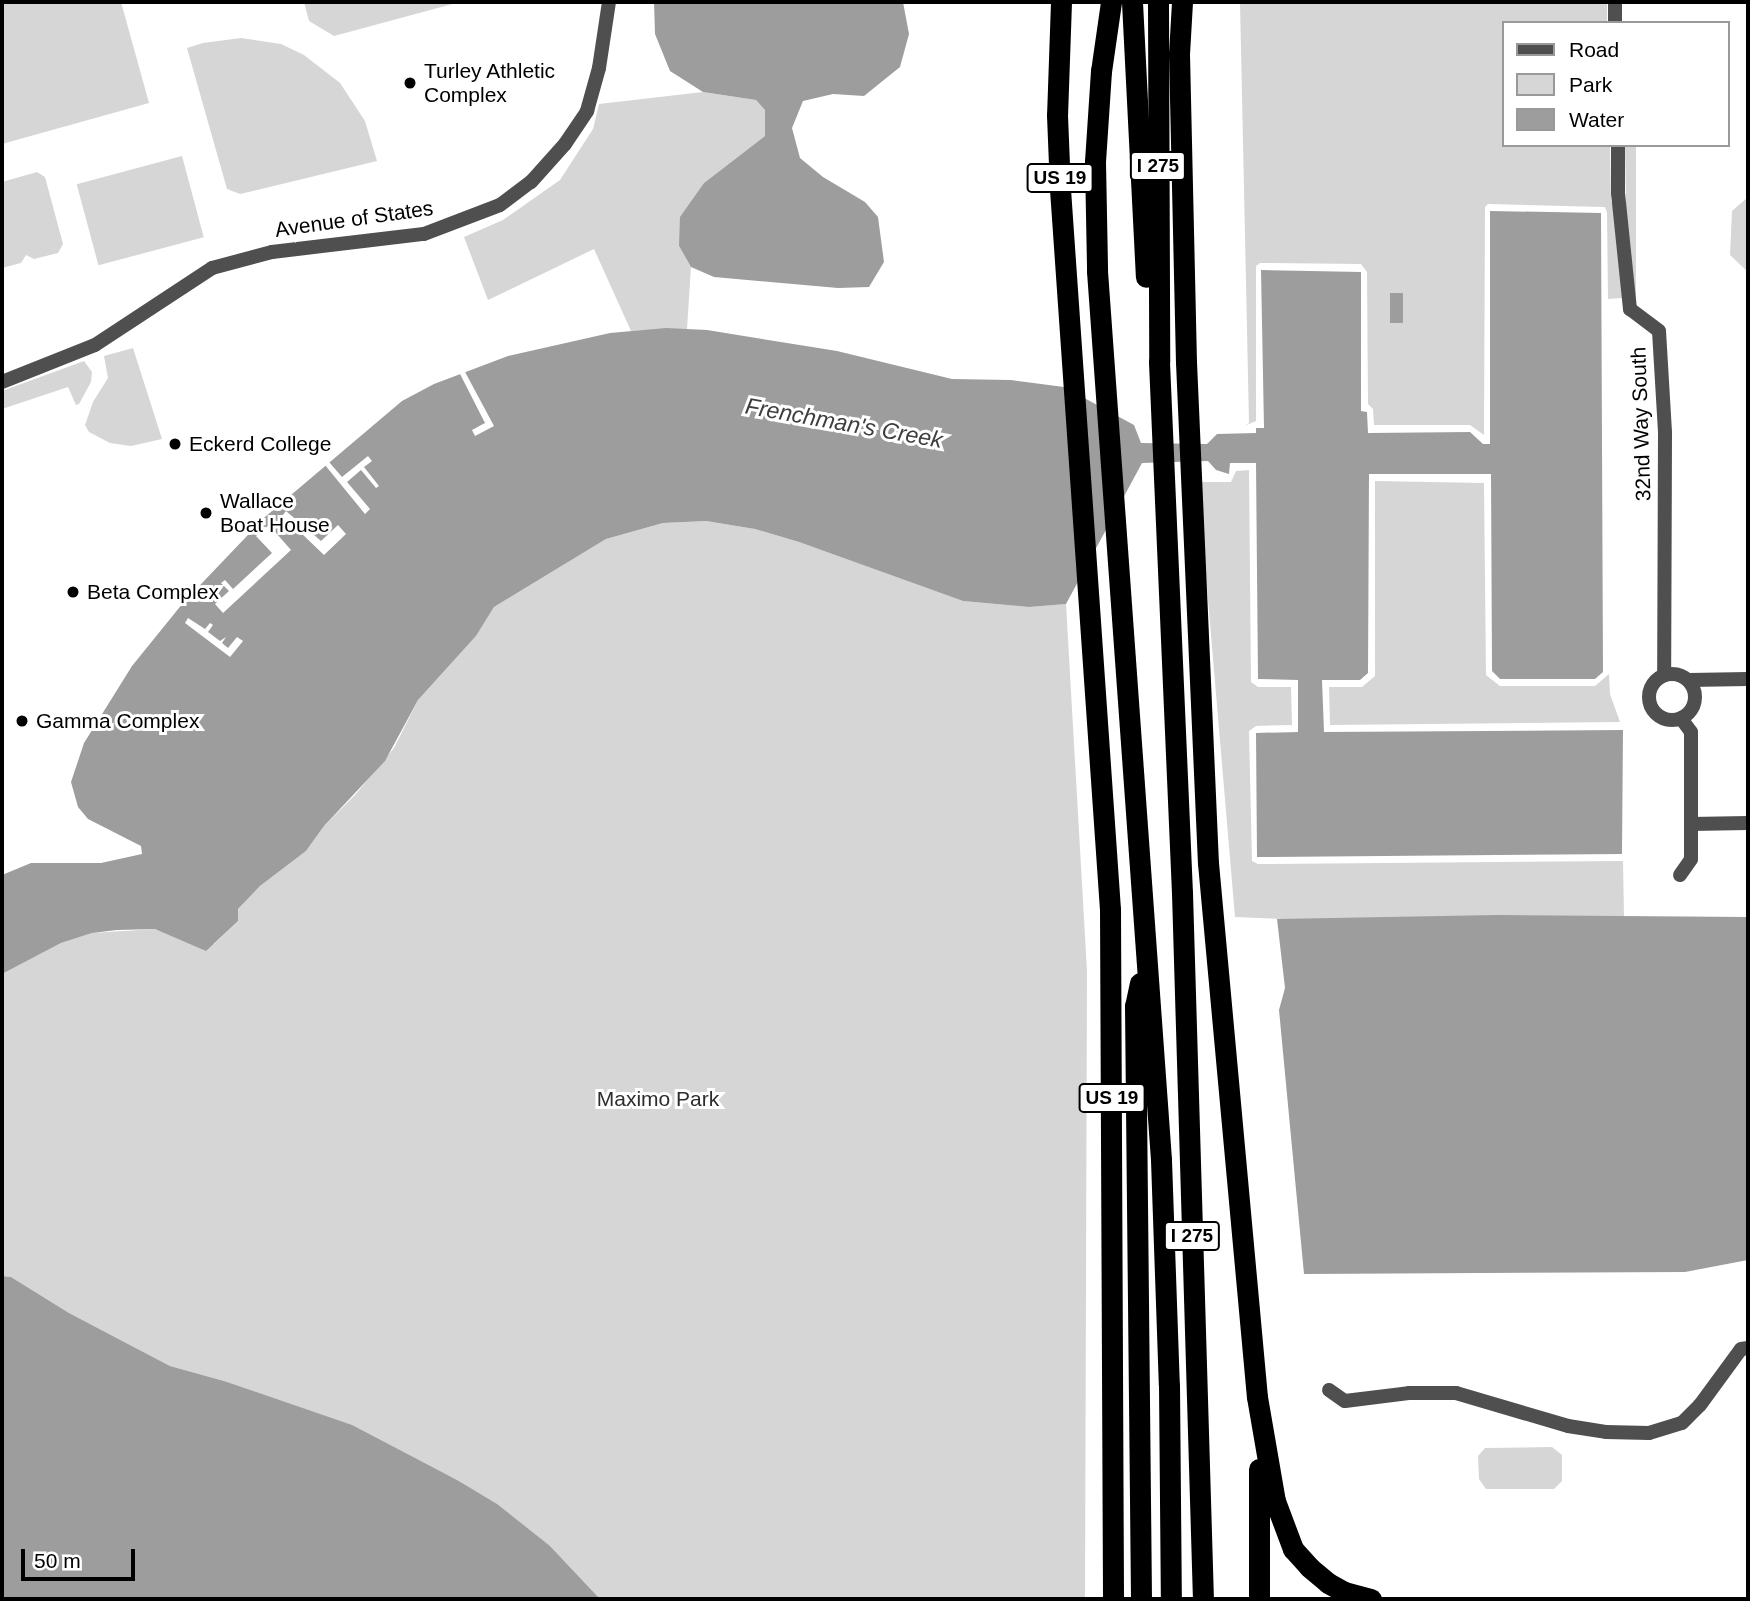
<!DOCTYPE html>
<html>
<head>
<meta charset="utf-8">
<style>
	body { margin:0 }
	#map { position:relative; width:1750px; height:1601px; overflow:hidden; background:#fff; font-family:Arial,sans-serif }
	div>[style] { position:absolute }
	.green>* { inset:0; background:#d6d6d6; transform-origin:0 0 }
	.water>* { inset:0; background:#9d9d9d; transform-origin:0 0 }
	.pier>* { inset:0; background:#fff }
	.street>* { height:14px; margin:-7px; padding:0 7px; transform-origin:7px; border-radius:7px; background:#4f4f4f }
	.street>.ring { margin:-7px; padding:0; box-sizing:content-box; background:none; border:14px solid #4f4f4f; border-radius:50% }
	.highway>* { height:21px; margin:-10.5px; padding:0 10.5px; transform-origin:10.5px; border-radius:10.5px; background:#000 }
	.dots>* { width:19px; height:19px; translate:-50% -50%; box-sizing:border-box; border:4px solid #fff; border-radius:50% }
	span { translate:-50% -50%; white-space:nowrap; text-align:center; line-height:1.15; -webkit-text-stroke:6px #fff; paint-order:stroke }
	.shield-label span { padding:2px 5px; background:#fff; border:2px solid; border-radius:5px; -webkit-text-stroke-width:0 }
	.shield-label { font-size:19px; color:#000; font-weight:700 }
	.poi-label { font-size:21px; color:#000 }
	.left { translate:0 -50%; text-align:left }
	.street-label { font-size:21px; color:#000 }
	.park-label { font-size:21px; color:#2d2d2d }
	.water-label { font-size:23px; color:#3e3e3e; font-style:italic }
	.frame { position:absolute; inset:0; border:4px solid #000; pointer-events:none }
	.legend { position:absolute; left:1502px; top:21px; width:228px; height:126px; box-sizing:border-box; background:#fff; border:2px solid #999; margin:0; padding:9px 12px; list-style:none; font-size:21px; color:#000 }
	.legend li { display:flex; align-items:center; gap:14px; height:35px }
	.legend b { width:35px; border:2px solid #999 }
	.scale { position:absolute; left:21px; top:1549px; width:114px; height:32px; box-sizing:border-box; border:4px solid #000; border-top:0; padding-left:9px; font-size:21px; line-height:24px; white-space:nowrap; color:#000; -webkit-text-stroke:5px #fff; paint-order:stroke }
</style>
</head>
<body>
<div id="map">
	<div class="green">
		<div style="clip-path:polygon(2px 2px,121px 2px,149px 103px,2px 144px)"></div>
		<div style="clip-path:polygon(304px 2px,460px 2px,334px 36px,309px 21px)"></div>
		<div style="clip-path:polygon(1240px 2px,1607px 2px,1607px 23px,1503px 23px,1503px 145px,1610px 145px,1611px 202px,1626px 201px,1625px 145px,1636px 145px,1636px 297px,1608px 299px,1607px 213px,1605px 207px,1488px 204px,1485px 207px,1484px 435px,1470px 425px,1374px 425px,1373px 409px,1368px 404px,1367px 272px,1361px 264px,1260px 263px,1256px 266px,1256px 421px,1244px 426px,1249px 423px)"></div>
		<div style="clip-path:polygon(241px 38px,281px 44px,304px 55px,340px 83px,365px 121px,377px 161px,240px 194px,227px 189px,187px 48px,203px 43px)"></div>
		<div style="clip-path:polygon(703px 92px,756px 100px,765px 110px,765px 136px,704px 183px,679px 246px,691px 267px,687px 329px,631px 331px,594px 249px,488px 300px,464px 237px,503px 220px,560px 180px,593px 129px,599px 104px)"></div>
		<div style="left:182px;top:156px;width:84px;height:109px;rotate:75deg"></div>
		<div style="clip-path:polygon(37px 172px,45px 177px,63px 244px,58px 253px,34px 259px,26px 255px,21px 263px,2px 268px,2px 182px)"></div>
		<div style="clip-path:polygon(1748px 197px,1748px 272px,1730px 255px,1732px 211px)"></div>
		<div style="clip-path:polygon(133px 348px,162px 439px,131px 446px,110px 443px,89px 432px,85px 425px,93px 402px,108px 378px,104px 356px)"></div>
		<div style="clip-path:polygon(84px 361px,92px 372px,91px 382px,79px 404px,76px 405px,68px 387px,2px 409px,2px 391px)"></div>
		<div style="clip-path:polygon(1249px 470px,1251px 682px,1258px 687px,1291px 687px,1292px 725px,1256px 726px,1249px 731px,1252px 861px,1258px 864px,1623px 861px,1624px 916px,1305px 920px,1235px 917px,1198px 482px,1231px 482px,1236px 471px)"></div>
		<div style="clip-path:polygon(1375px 481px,1484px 483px,1486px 675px,1500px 686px,1595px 686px,1609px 674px,1610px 694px,1620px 722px,1330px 725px,1329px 687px,1362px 687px,1375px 676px)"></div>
		<div style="clip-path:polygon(706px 521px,755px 529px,799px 542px,963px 601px,1029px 607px,1066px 604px,1087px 971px,1085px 1599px,600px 1599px,550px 1546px,457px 1480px,409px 1456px,224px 1381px,170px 1366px,69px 1313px,11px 1277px,2px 1276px,2px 974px,61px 943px,92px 933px,155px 929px,194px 943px,214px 944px,238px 921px,238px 909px,260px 886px,306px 851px,324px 826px,355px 795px,394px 748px,418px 700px,476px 636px,494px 607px,606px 539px,663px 523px)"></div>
		<div style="clip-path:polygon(1552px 1447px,1562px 1455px,1562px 1481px,1554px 1489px,1486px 1489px,1479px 1479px,1478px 1456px,1485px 1448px)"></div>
	</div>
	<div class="water">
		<div style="clip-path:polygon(654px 2px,903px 2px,909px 34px,900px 67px,864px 96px,833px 94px,803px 101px,792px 128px,800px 158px,823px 177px,865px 202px,878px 217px,884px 262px,869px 287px,838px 288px,714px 277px,691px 267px,679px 246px,680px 217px,704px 183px,765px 136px,765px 110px,756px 100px,703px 92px,670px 71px,655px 34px)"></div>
		<div style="clip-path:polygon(1490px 211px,1601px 213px,1603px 672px,1595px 679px,1500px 679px,1492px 671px,1491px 474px,1369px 474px,1368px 673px,1360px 680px,1322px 680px,1324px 732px,1623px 730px,1622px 854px,1257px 857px,1256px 733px,1298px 732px,1298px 680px,1258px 679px,1256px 463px,1230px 463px,1229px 474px,1216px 470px,1208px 461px,1142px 463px,1066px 604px,1029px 607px,963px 601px,799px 542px,755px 529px,706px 521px,663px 523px,606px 539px,494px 607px,476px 636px,418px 700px,385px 761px,324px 826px,306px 851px,260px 886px,238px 909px,238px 921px,206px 951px,155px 929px,117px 930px,92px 933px,61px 943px,2px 974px,2px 875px,31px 863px,101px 863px,142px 854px,141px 846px,88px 819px,78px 807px,71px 782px,84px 743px,132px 666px,183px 603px,265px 517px,402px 401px,434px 384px,508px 356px,610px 333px,666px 328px,707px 330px,837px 351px,952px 379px,1011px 380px,1064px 387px,1134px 425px,1141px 443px,1207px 444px,1217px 434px,1256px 433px,1256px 428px,1264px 428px,1261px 270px,1361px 272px,1361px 411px,1367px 412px,1368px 433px,1470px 432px,1483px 444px,1490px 444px)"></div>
		<div style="left:1390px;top:293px;width:13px;height:30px"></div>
		<div style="clip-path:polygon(1498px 915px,1748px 917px,1748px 1260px,1685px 1272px,1304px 1274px,1279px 1010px,1285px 988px,1277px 919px)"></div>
		<div style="clip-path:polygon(2px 1276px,11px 1277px,69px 1313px,170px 1366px,224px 1381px,352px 1425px,457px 1480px,497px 1504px,550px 1546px,600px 1599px,2px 1599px)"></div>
	</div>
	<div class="pier">
		<div style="clip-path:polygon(464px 370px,494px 426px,475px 436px,472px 430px,485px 423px,459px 372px)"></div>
		<div style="clip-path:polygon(368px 456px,372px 461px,364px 467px,379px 486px,376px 488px,361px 470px,347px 482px,370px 509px,365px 514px,325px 465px,329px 462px,342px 477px)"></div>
		<div style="clip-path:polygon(286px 511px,321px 541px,338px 525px,346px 534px,324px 555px,299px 531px,297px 533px,279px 520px)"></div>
		<div style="clip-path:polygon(269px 525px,291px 550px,223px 613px,215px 604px,229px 591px,221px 583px,225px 580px,233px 589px,272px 553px,256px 536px)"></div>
		<div style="clip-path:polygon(188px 618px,205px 629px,210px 623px,213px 625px,208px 632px,220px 641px,226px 637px,222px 643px,228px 648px,237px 637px,243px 641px,230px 657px,185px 623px)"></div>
	</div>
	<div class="street">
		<div style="left:1615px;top:2px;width:21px;rotate:90deg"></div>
		<div style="left:1618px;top:145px;width:48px;rotate:90deg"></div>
		<div style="left:1618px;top:193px;width:117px;rotate:84.1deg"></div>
		<div style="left:1630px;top:309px;width:36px;rotate:37deg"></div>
		<div style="left:1659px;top:331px;width:102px;rotate:86.6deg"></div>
		<div style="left:1665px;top:433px;width:242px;rotate:90.2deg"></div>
		<div style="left:2px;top:382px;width:100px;rotate:-21.7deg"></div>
		<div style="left:95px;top:345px;width:140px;rotate:-33.3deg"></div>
		<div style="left:212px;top:268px;width:62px;rotate:-14.9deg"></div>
		<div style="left:272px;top:252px;width:153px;rotate:-6.8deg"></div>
		<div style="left:424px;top:234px;width:81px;rotate:-20.9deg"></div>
		<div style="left:500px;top:205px;width:39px;rotate:-37deg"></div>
		<div style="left:531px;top:182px;width:51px;rotate:-48.2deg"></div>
		<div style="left:565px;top:144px;width:40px;rotate:-56deg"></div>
		<div style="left:587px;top:111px;width:45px;rotate:-74.4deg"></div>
		<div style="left:599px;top:68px;width:67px;rotate:-81.4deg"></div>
		<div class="ring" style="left:1649px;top:674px;width:32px;height:32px"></div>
		<div style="left:1689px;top:680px;width:59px;rotate:-1deg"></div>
		<div style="left:1691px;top:824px;width:57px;rotate:-1deg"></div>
		<div style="left:1680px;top:875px;width:19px;rotate:-55deg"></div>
		<div style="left:1691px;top:859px;width:127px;rotate:-90deg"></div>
		<div style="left:1691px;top:732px;width:17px;rotate:-126deg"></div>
		<div style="left:1329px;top:1390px;width:19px;rotate:35deg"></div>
		<div style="left:1345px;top:1401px;width:64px;rotate:-7.1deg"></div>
		<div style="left:1409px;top:1393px;width:47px"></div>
		<div style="left:1456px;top:1393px;width:117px;rotate:16.4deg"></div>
		<div style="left:1568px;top:1426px;width:38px;rotate:9deg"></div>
		<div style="left:1606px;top:1432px;width:43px;rotate:1.3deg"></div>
		<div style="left:1649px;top:1433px;width:34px;rotate:-17deg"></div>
		<div style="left:1682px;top:1423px;width:25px;rotate:-45deg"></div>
		<div style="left:1700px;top:1405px;width:69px;rotate:-53.8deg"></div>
		<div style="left:1741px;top:1349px;width:7px;rotate:-8deg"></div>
	</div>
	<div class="highway">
		<div style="left:1061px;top:2px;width:113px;rotate:92deg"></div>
		<div style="left:1057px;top:115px;width:74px;rotate:87.7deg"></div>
		<div style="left:1060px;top:189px;width:722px;rotate:86.03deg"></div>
		<div style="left:1110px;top:909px;width:690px;rotate:89.75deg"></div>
		<div style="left:1111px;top:2px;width:70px;rotate:98.2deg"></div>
		<div style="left:1101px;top:71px;width:91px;rotate:93.8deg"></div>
		<div style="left:1095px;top:162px;width:109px;rotate:88.9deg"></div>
		<div style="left:1097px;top:271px;width:891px;rotate:85.88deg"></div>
		<div style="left:1161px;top:1160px;width:225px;rotate:88deg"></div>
		<div style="left:1169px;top:1385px;width:214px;rotate:89.5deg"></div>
		<div style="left:1132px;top:2px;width:275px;rotate:87.1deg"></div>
		<div style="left:1158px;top:2px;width:360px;rotate:89.8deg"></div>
		<div style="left:1159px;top:362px;width:531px;rotate:87.52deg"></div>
		<div style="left:1182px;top:893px;width:706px;rotate:88.3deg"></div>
		<div style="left:1182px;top:2px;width:52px;rotate:93.3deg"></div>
		<div style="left:1179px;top:54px;width:308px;rotate:88.7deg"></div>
		<div style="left:1186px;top:362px;width:501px;rotate:87.49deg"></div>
		<div style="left:1208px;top:863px;width:536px;rotate:84.76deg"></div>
		<div style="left:1257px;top:1397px;width:106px;rotate:80.2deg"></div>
		<div style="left:1275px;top:1501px;width:51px;rotate:69.4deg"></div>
		<div style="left:1293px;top:1549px;width:24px;rotate:48deg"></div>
		<div style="left:1309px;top:1567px;width:25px;rotate:40deg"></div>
		<div style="left:1328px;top:1583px;width:18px;rotate:29deg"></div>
		<div style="left:1344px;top:1592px;width:28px;rotate:15deg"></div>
		<div style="left:1140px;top:983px;width:24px;rotate:102deg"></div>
		<div style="left:1135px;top:1006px;width:593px;rotate:89.42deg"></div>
		<div style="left:1259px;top:1469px;width:130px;rotate:90deg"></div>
	</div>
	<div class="dots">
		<div style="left:410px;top:83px;background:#000"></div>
		<div style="left:175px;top:444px;background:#000"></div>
		<div style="left:206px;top:513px;background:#000"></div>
		<div style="left:73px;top:592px;background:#000"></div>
		<div style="left:22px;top:721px;background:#000"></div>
	</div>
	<div class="shield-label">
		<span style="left:1158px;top:166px">I 275</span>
		<span style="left:1060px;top:178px">US 19</span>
		<span style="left:1112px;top:1098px">US 19</span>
		<span style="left:1192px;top:1236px">I 275</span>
	</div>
	<div class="poi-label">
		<span class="left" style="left:424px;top:83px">Turley Athletic<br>Complex</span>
		<span class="left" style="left:189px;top:444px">Eckerd College</span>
		<span class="left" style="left:220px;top:513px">Wallace<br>Boat House</span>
		<span class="left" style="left:87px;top:592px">Beta Complex</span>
		<span class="left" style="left:36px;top:721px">Gamma Complex</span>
	</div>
	<div class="street-label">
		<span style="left:354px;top:219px;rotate:-8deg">Avenue of States</span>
		<span style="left:1641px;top:424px;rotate:-92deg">32nd Way South</span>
	</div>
	<div class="park-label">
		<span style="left:658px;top:1099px">Maximo Park</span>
	</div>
	<div class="water-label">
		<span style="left:844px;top:423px;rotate:10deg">Frenchman's Creek</span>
	</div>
	<div class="frame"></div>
	<ul class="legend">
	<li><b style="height:9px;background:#4f4f4f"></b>Road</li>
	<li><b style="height:19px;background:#d6d6d6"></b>Park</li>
	<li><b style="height:19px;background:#9d9d9d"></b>Water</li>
	</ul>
	<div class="scale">50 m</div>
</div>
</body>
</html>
